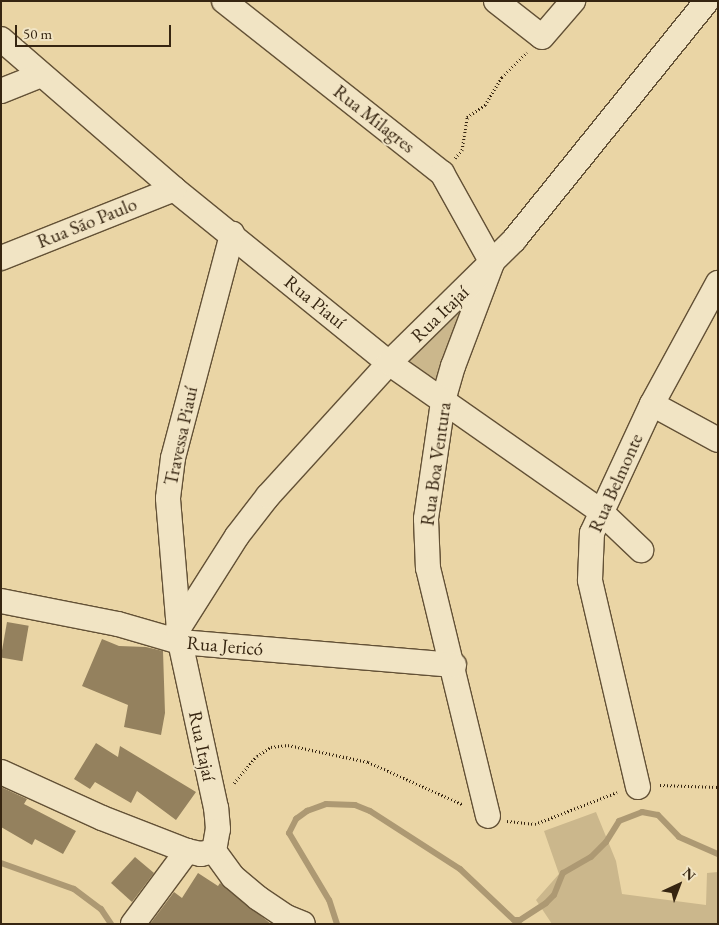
<!DOCTYPE html>
<html>
<head>
<meta charset="utf-8">
<style>
	body { margin:0 }
	#map { position:relative; width:719px; height:925px; overflow:hidden; background:#ead5a5; font-family:"EB Garamond",serif }
	div>[style] { position:absolute }
	.green>* { inset:0; background:#cbb78c }
	.stream>* { height:6px; margin:-3px; padding:0 3px; transform-origin:3px; border-radius:3px; background:#ad9973 }
	.building>* { inset:0; background:#94815e; transform-origin:0 0 }
	.path>* { height:3px; margin-top:-1.5px; transform-origin:0; background:repeating-linear-gradient(90deg,#362511 0 1px,transparent 0 3.5px) }
	.roads { filter:drop-shadow(1px 0 #635136) drop-shadow(-1px 0 #635136) drop-shadow(0 1px #635136) drop-shadow(0 -1px #635136) }
	.minor>* { height:24px; margin:-12px; padding:0 12px; transform-origin:12px; border-radius:12px; background:#f1e4c4 }
	span { translate:-50% -50%; white-space:nowrap; text-align:center; line-height:1.15; -webkit-text-stroke:4px #f1e4c4; paint-order:stroke }
	.street-label { font-size:19px; color:#362511 }
	.frame { position:absolute; inset:0; border:2px solid #362511; pointer-events:none }
	.north { position:absolute; left:654px; top:860px; width:50px; height:50px; -webkit-text-stroke:4px #f1e4c4; paint-order:stroke; rotate:43deg; font-size:14px; font-weight:700; line-height:20px; text-align:center; color:#362511 }
	.north::after { content:''; display:block; margin:auto; width:18px; height:22px; background:#362511; clip-path:polygon(50% 0,100% 100%,50% 72%,0 100%) }
	.scale { position:absolute; left:15px; top:25px; width:156px; height:22px; box-sizing:border-box; border:2px solid #362511; border-top:0; padding-left:6px; font-size:15px; line-height:18px; white-space:nowrap; color:#362511; -webkit-text-stroke:4px #f1e4c4; paint-order:stroke }
</style>
</head>
<body>
<div id="map">
	<div class="green">
		<div style="clip-path:polygon(474px 285px,437px 380px,402px 357px)"></div>
		<div style="clip-path:polygon(596px 812px,616px 861px,622px 894px,706px 905px,707px 873px,718px 872px,718px 924px,552px 924px,536px 900px,559px 874px,544px 831px)"></div>
	</div>
	<div class="stream">
		<div style="left:1px;top:863px;width:77px;rotate:19.6deg"></div>
		<div style="left:74px;top:889px;width:34px;rotate:37deg"></div>
		<div style="left:101px;top:909px;width:18px;rotate:56deg"></div>
		<div style="left:337px;top:924px;width:25px;rotate:-108deg"></div>
		<div style="left:329px;top:900px;width:78px;rotate:-120.8deg"></div>
		<div style="left:289px;top:833px;width:16px;rotate:-63deg"></div>
		<div style="left:296px;top:819px;width:14px;rotate:-36deg"></div>
		<div style="left:307px;top:811px;width:20px;rotate:-20deg"></div>
		<div style="left:326px;top:804px;width:29px;rotate:2deg"></div>
		<div style="left:355px;top:805px;width:16px;rotate:22deg"></div>
		<div style="left:370px;top:811px;width:107px;rotate:32.8deg"></div>
		<div style="left:460px;top:869px;width:74px;rotate:43.4deg"></div>
		<div style="left:514px;top:920px;width:6px"></div>
		<div style="left:520px;top:920px;width:31px;rotate:-33deg"></div>
		<div style="left:546px;top:903px;width:11px;rotate:-45deg"></div>
		<div style="left:554px;top:895px;width:24px;rotate:-68deg"></div>
		<div style="left:563px;top:873px;width:32px;rotate:-30deg"></div>
		<div style="left:591px;top:857px;width:21px;rotate:-45deg"></div>
		<div style="left:606px;top:842px;width:25px;rotate:-58deg"></div>
		<div style="left:619px;top:821px;width:25px;rotate:-21deg"></div>
		<div style="left:642px;top:812px;width:16px;rotate:11deg"></div>
		<div style="left:658px;top:815px;width:30px;rotate:46deg"></div>
		<div style="left:679px;top:837px;width:43px;rotate:23.6deg"></div>
	</div>
	<div class="building">
		<div style="left:7px;top:622px;width:22px;height:36px;rotate:10deg"></div>
		<div style="clip-path:polygon(102px 639px,119px 646px,146px 647px,163px 651px,165px 713px,161px 735px,124px 727px,128px 705px,82px 686px)"></div>
		<div style="clip-path:polygon(96px 743px,118px 757px,120px 746px,196px 792px,176px 820px,137px 791px,131px 803px,95px 782px,90px 789px,74px 779px)"></div>
		<div style="clip-path:polygon(1px 787px,27px 799px,24px 804px,76px 831px,63px 854px,35px 839px,32px 845px,1px 827px)"></div>
		<div style="clip-path:polygon(135px 857px,154px 873px,132px 902px,111px 883px)"></div>
		<div style="clip-path:polygon(198px 873px,218px 886px,220px 883px,271px 924px,150px 924px,174px 892px,182px 898px)"></div>
	</div>
	<div class="path">
		<div style="left:455px;top:158px;width:11px;rotate:-49deg"></div>
		<div style="left:462px;top:150px;width:33px;rotate:-81deg"></div>
		<div style="left:467px;top:117px;width:22px;rotate:-34deg"></div>
		<div style="left:485px;top:105px;width:33px;rotate:-59deg"></div>
		<div style="left:502px;top:77px;width:35px;rotate:-45deg"></div>
		<div style="left:234px;top:783px;width:35px;rotate:-50deg"></div>
		<div style="left:257px;top:756px;width:17px;rotate:-33deg"></div>
		<div style="left:271px;top:747px;width:17px;rotate:-7deg"></div>
		<div style="left:288px;top:745px;width:82px;rotate:12deg"></div>
		<div style="left:368px;top:762px;width:103px;rotate:24.1deg"></div>
		<div style="left:660px;top:785px;width:58px;rotate:2deg"></div>
		<div style="left:507px;top:821px;width:28px;rotate:6deg"></div>
		<div style="left:535px;top:824px;width:88px;rotate:-21.3deg"></div>
	</div>
	<div class="roads">
		<div class="minor">
			<div style="left:224px;top:1px;width:278px;rotate:38.3deg"></div>
			<div style="left:442px;top:173px;width:103px;rotate:60.9deg"></div>
			<div style="left:492px;top:263px;width:110px;rotate:110.7deg"></div>
			<div style="left:453px;top:366px;width:37px;rotate:106deg"></div>
			<div style="left:443px;top:402px;width:118px;rotate:98.3deg"></div>
			<div style="left:426px;top:519px;width:49px;rotate:87.7deg"></div>
			<div style="left:428px;top:568px;width:255px;rotate:76.4deg"></div>
			<div style="left:496px;top:1px;width:58px;rotate:38deg"></div>
			<div style="left:542px;top:37px;width:48px;rotate:-49.3deg"></div>
			<div style="left:1px;top:39px;width:229px;rotate:40.9deg"></div>
			<div style="left:174px;top:189px;width:277px;rotate:39deg"></div>
			<div style="left:389px;top:363px;width:258px;rotate:35deg"></div>
			<div style="left:600px;top:511px;width:57px;rotate:43.6deg"></div>
			<div style="left:1px;top:91px;width:43px;rotate:-21.8deg"></div>
			<div style="left:1px;top:258px;width:186px;rotate:-21.7deg"></div>
			<div style="left:652px;top:404px;width:75px;rotate:28.6deg"></div>
			<div style="left:1px;top:601px;width:119px;rotate:11.1deg"></div>
			<div style="left:118px;top:624px;width:65px;rotate:16.2deg"></div>
			<div style="left:180px;top:642px;width:275px;rotate:4.8deg"></div>
			<div style="left:178px;top:629px;width:110px;rotate:-57.6deg"></div>
			<div style="left:237px;top:536px;width:51px;rotate:-52.2deg"></div>
			<div style="left:268px;top:496px;width:180px;rotate:-47.7deg"></div>
			<div style="left:389px;top:363px;width:175px;rotate:-44.5deg"></div>
			<div style="left:514px;top:240px;width:307px;rotate:-51.1deg"></div>
			<div style="left:1px;top:772px;width:111px;rotate:24.5deg"></div>
			<div style="left:102px;top:818px;width:91px;rotate:21.2deg"></div>
			<div style="left:187px;top:851px;width:14px;rotate:12deg"></div>
			<div style="left:201px;top:854px;width:13px;rotate:-13deg"></div>
			<div style="left:214px;top:851px;width:32px;rotate:54deg"></div>
			<div style="left:233px;top:877px;width:33px;rotate:40deg"></div>
			<div style="left:258px;top:898px;width:34px;rotate:34deg"></div>
			<div style="left:286px;top:917px;width:18px;rotate:22deg"></div>
			<div style="left:638px;top:787px;width:212px;rotate:-103.1deg"></div>
			<div style="left:590px;top:580px;width:47px;rotate:-87.6deg"></div>
			<div style="left:592px;top:533px;width:142px;rotate:-65.1deg"></div>
			<div style="left:652px;top:404px;width:138px;rotate:-61.4deg"></div>
			<div style="left:214px;top:851px;width:22px;rotate:-80deg"></div>
			<div style="left:218px;top:829px;width:21px;rotate:-95deg"></div>
			<div style="left:216px;top:808px;width:170px;rotate:-102.2deg"></div>
			<div style="left:180px;top:642px;width:144px;rotate:-94.8deg"></div>
			<div style="left:168px;top:498px;width:40px;rotate:-82.9deg"></div>
			<div style="left:173px;top:458px;width:232px;rotate:-75.2deg"></div>
			<div style="left:133px;top:924px;width:91px;rotate:-53.5deg"></div>
		</div>
	</div>
	<div class="street-label">
		<span style="left:374px;top:119px;rotate:38deg">Rua Milagres</span>
		<span style="left:87px;top:223px;rotate:-22deg">Rua São Paulo</span>
		<span style="left:315px;top:302px;rotate:39deg">Rua Piauí</span>
		<span style="left:440px;top:314px;rotate:-44deg">Rua Itajaí</span>
		<span style="left:181px;top:436px;rotate:-78deg">Travessa Piauí</span>
		<span style="left:436px;top:464px;rotate:-82deg">Rua Boa Ventura</span>
		<span style="left:616px;top:483px;rotate:-66deg">Rua Belmonte</span>
		<span style="left:225px;top:646px;rotate:5deg">Rua Jericó</span>
		<span style="left:202px;top:746px;rotate:78deg">Rua Itajaí</span>
	</div>
	<div class="frame"></div>
	<div class="north">N</div>
	<div class="scale">50 m</div>
</div>
</body>
</html>
